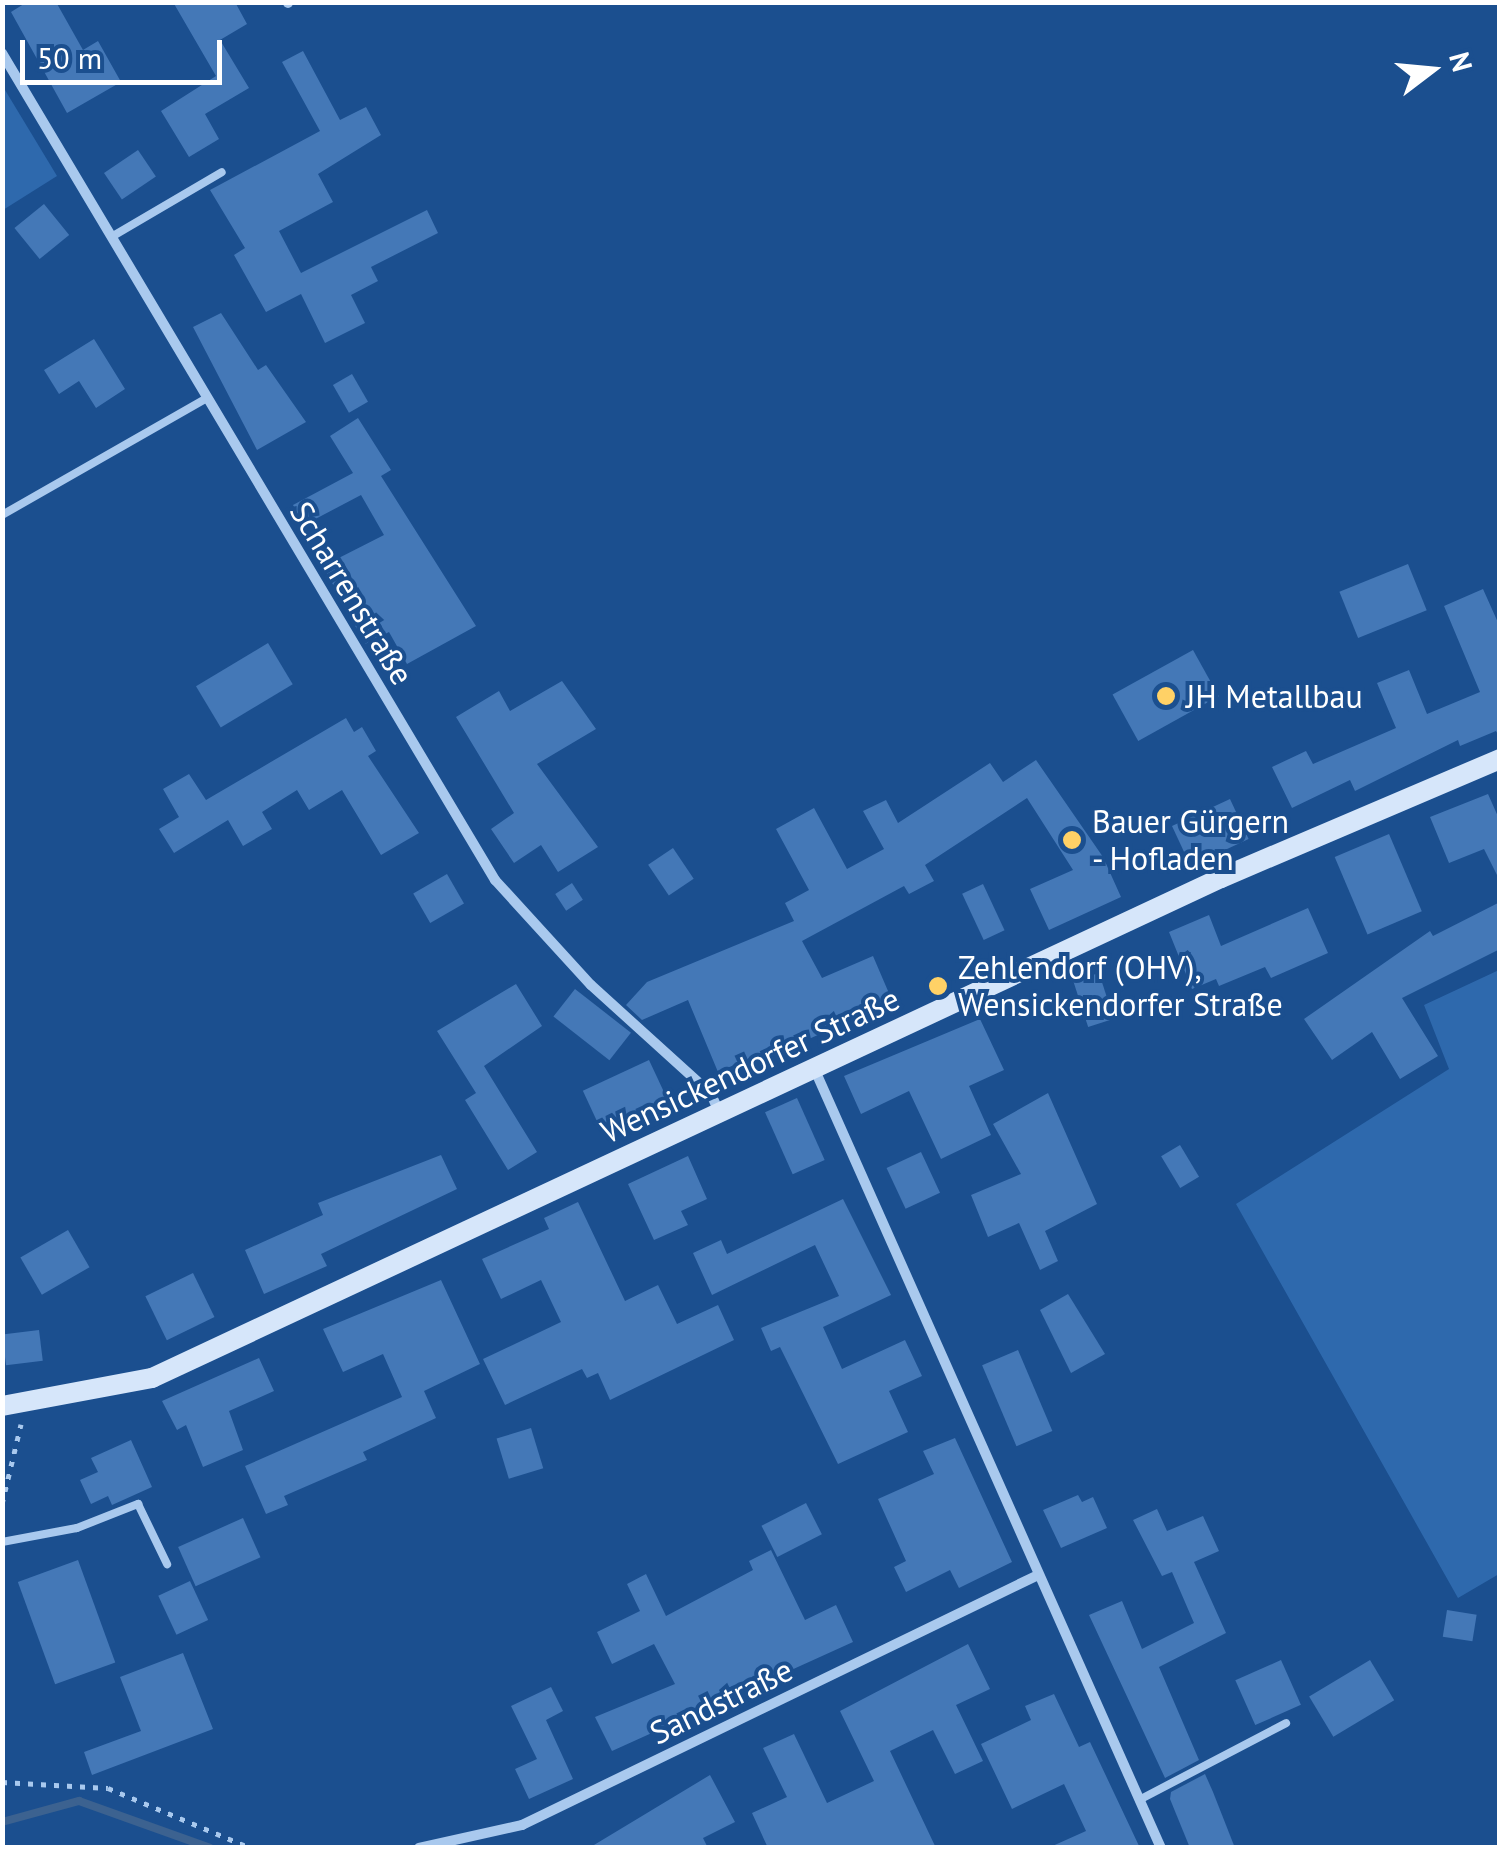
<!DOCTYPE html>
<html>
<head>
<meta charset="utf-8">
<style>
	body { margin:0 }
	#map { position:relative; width:1502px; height:1850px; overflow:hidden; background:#1b4f8f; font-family:"PT Sans",sans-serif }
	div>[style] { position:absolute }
	.green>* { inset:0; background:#2e69ad }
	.stream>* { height:8px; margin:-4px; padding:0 4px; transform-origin:4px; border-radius:4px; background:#3c6290 }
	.building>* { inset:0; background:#4478b7; transform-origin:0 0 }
	.path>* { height:5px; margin-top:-2.5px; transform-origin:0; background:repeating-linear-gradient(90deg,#a9c9ee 0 5px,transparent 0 13px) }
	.service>* { height:8px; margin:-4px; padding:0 4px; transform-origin:4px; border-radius:4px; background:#a9c9ee }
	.minor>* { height:10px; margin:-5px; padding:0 5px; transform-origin:5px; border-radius:5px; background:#a9c9ee }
	.secondary>* { height:20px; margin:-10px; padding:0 10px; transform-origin:10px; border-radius:10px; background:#d6e6fa }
	.dots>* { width:28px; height:28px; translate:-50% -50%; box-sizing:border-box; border:5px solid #1b4f8f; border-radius:50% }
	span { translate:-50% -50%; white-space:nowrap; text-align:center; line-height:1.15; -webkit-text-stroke:8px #1b4f8f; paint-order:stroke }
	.street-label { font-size:32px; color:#fff }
	.poi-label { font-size:32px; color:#fff }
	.left { translate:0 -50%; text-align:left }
	.frame { position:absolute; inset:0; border:5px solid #fff; pointer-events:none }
	.north { position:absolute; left:1382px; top:20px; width:100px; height:100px; -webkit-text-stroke:8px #1b4f8f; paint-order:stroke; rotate:74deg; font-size:28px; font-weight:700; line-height:40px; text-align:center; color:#fff }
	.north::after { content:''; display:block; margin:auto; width:35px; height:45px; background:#fff; clip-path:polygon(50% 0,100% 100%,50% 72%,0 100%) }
	.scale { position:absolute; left:20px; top:40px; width:202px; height:45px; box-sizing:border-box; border:5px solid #fff; border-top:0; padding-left:12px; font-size:30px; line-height:35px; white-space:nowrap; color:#fff; -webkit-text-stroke:8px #1b4f8f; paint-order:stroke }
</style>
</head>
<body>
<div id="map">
	<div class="green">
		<div style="clip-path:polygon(2px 85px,57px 176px,3px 210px,2px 210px)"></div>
		<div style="clip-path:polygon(1499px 970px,1499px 1574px,1458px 1598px,1236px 1204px,1449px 1069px,1424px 1005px)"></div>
	</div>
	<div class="stream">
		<div style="left:2px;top:1822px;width:80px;rotate:-15.3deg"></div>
		<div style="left:79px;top:1801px;width:139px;rotate:19.7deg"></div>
	</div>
	<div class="building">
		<div style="clip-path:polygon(27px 2px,56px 2px,83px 50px,98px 41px,121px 82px,67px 113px,11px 12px)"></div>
		<div style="clip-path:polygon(173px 2px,235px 2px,247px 24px,220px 40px,249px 88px,205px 114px,219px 139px,189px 157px,161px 111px,216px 76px)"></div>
		<div style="clip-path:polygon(303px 51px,340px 120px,366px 107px,381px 135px,318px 174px,333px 202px,279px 231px,301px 273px,427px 210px,438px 233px,371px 267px,378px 281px,351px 295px,365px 323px,325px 343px,301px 294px,266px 312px,234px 255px,245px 248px,210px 190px,320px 131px,282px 62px)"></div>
		<div style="left:138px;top:150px;width:32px;height:41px;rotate:56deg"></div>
		<div style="left:44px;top:204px;width:40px;height:38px;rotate:51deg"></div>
		<div style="clip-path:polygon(221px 313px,258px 370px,266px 365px,306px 422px,257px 450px,193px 327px)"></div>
		<div style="clip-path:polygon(94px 339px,125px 389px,96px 408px,79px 381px,59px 394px,44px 370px)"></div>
		<div style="left:352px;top:374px;width:32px;height:22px;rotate:60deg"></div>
		<div style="clip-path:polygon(358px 418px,391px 470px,381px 476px,476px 626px,407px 664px,389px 632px,365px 644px,323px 566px,384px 535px,361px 495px,304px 525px,293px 505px,353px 473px,330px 436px)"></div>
		<div style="left:1408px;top:564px;width:50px;height:74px;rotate:68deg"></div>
		<div style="clip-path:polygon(1483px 589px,1500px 627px,1500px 738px,1496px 731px,1460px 746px,1458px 740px,1355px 791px,1350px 780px,1292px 808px,1272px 767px,1306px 751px,1313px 764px,1396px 728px,1377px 683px,1409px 670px,1427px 714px,1480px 692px,1444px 606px)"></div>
		<div style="left:268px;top:643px;width:48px;height:84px;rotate:59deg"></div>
		<div style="left:1193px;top:650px;width:53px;height:92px;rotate:61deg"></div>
		<div style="clip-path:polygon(562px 681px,596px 729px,537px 764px,598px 847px,558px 872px,541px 845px,514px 863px,491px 829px,514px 813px,456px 717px,499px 691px,510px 711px)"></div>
		<div style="clip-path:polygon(346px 718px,354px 732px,362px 727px,376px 751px,368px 756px,419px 833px,381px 855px,342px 790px,309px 810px,297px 790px,262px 812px,272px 829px,243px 846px,228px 820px,174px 853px,159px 829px,179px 817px,163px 789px,189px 774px,206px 800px)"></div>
		<div style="clip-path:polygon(1036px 760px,1103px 857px,1121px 897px,1049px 930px,1030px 889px,1073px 870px,1027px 798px,925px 865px,934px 881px,909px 894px,904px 886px,802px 941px,822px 978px,873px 956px,891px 998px,842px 1024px,767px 1058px,764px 1052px,718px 1072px,688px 1000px,642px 1020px,626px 1005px,647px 982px,794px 921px,785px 903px,809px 890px,776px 829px,814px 808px,847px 869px,884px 849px,863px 811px,886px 800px,898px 823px,990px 763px,1003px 782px)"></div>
		<div style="clip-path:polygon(1488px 794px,1500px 821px,1500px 881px,1484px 849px,1449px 863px,1430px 817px)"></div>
		<div style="left:1230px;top:799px;width:44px;height:64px;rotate:65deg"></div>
		<div style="left:1389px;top:834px;width:84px;height:59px;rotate:67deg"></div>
		<div style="left:673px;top:848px;width:37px;height:30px;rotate:56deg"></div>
		<div style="left:447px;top:874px;width:34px;height:39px;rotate:60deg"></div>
		<div style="left:572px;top:883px;width:20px;height:20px;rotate:57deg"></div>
		<div style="left:983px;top:884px;width:51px;height:23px;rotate:65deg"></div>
		<div style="clip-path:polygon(1500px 902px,1500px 949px,1402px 998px,1438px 1056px,1400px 1079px,1372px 1032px,1332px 1060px,1304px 1019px,1430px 931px,1433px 936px)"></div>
		<div style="clip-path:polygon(1308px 908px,1328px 953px,1271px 978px,1265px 967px,1219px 986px,1216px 979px,1192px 989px,1169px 932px,1209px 915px,1221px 946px)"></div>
		<div style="left:1099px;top:973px;width:48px;height:27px;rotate:72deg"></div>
		<div style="clip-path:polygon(516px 984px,542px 1026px,484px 1066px,537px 1152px,508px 1170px,465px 1100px,476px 1093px,437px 1031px)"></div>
		<div style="left:575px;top:989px;width:71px;height:35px;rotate:38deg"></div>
		<div style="clip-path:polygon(980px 1019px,1004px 1070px,969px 1086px,991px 1135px,941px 1159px,909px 1091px,861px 1114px,844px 1076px)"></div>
		<div style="left:649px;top:1060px;width:47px;height:73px;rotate:65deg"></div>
		<div style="clip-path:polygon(1048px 1093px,1097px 1204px,1045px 1231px,1058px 1261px,1040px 1270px,1019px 1223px,988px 1237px,971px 1195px,1021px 1174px,993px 1124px)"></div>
		<div style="left:797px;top:1098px;width:68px;height:35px;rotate:66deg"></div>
		<div style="left:1180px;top:1145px;width:37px;height:22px;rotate:59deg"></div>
		<div style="left:921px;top:1152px;width:45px;height:38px;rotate:65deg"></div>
		<div style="clip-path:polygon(441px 1155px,457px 1189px,321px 1254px,327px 1266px,264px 1294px,245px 1250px,323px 1215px,318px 1203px)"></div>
		<div style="clip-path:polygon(688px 1156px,707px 1199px,681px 1211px,688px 1225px,654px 1240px,628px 1184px)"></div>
		<div style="clip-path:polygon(843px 1199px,891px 1295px,823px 1327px,842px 1369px,905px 1340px,922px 1376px,889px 1391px,908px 1432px,838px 1464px,780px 1347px,771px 1351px,761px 1328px,839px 1296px,815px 1245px,712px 1295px,693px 1253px,721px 1240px,727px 1254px)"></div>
		<div style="clip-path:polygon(578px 1202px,625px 1301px,658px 1285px,677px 1324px,718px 1305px,734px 1340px,610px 1400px,598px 1373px,587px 1378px,582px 1369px,505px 1405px,483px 1359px,561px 1322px,541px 1280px,501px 1299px,482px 1259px,549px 1229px,544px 1218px)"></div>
		<div style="left:68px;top:1230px;width:43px;height:55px;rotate:60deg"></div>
		<div style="left:193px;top:1273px;width:49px;height:53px;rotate:64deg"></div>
		<div style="clip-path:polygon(441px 1280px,480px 1364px,424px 1391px,436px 1418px,363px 1452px,367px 1460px,284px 1496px,288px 1505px,266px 1514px,245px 1466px,402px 1397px,383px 1354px,343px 1372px,323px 1329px)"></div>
		<div style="clip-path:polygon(1068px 1294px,1105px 1354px,1071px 1373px,1040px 1310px)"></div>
		<div style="left:39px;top:1330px;width:31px;height:37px;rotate:83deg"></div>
		<div style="left:1018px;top:1350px;width:88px;height:39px;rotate:67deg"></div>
		<div style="clip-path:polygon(259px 1358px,274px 1391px,229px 1411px,243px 1450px,203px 1467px,186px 1425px,177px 1430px,162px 1401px)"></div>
		<div style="left:531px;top:1428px;width:42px;height:36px;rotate:73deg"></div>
		<div style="clip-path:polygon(955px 1438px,1012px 1562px,959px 1588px,950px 1570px,906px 1592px,894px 1567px,906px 1561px,878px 1499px,934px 1474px,923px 1451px)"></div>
		<div style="clip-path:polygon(131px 1440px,152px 1487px,112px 1505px,108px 1496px,91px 1504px,80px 1480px,98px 1472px,91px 1458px)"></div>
		<div style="clip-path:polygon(1078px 1495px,1082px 1502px,1093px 1497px,1107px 1528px,1061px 1548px,1043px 1510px)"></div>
		<div style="left:806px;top:1503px;width:35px;height:50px;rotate:63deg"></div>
		<div style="clip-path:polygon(1157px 1509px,1167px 1531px,1203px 1516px,1219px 1551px,1194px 1562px,1226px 1633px,1159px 1667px,1199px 1760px,1165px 1778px,1089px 1615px,1122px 1601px,1142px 1649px,1194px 1623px,1172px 1572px,1162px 1576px,1133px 1520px)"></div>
		<div style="left:243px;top:1518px;width:43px;height:71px;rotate:66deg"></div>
		<div style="clip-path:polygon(771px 1550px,805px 1620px,836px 1605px,853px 1642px,612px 1751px,595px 1717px,675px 1684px,654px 1644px,612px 1664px,597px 1632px,640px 1611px,627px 1584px,646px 1574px,666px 1616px,753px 1570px,749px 1561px)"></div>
		<div style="left:78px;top:1560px;width:109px;height:64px;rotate:70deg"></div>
		<div style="left:190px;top:1581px;width:43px;height:35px;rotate:65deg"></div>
		<div style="left:1447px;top:1610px;width:30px;height:27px;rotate:9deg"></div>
		<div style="clip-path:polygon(968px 1644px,990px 1689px,956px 1705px,983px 1761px,955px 1774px,933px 1730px,890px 1751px,936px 1848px,768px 1848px,752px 1813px,787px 1797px,763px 1748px,794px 1734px,827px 1803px,874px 1781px,840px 1711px)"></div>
		<div style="clip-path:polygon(183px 1653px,213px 1729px,92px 1775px,84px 1752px,141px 1731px,120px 1677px)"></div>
		<div style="left:1281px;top:1660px;width:49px;height:50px;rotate:66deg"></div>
		<div style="left:1370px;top:1660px;width:47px;height:71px;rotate:59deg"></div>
		<div style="clip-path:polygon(551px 1687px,563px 1711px,546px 1720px,573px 1779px,529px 1799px,515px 1769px,537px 1759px,511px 1706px)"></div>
		<div style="clip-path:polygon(1054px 1694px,1079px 1747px,1090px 1742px,1140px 1848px,1048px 1848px,1086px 1831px,1064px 1784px,1012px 1809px,981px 1744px,1031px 1720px,1025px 1706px)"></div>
		<div style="clip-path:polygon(1205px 1774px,1213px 1792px,1235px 1848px,1190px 1848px,1170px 1799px,1171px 1792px)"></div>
		<div style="clip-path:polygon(710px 1775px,735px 1822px,703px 1838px,708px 1848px,589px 1848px)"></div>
	</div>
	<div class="path">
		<div style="left:2px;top:1504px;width:82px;rotate:-76.6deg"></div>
		<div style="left:2px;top:1782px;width:106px;rotate:3.2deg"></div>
		<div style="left:108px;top:1788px;width:155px;rotate:22.8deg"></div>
	</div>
	<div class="service">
		<div style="left:113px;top:236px;width:126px;rotate:-30.4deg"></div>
		<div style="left:2px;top:515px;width:236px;rotate:-29.7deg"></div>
		<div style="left:2px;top:1542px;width:76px;rotate:-10.6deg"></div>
		<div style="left:77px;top:1528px;width:66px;rotate:-21.5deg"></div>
		<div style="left:138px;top:1504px;width:67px;rotate:64.2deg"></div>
		<div style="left:1139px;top:1800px;width:166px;rotate:-27.6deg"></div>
	</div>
	<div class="minor">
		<div style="left:288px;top:2px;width:1px;rotate:90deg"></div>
		<div style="left:2px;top:53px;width:963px;rotate:59.2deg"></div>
		<div style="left:495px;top:880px;width:142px;rotate:47.6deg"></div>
		<div style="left:591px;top:985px;width:162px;rotate:42.2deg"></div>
		<div style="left:711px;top:1094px;width:20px;rotate:66deg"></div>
		<div style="left:814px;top:1068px;width:854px;rotate:66.02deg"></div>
		<div style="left:419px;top:1848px;width:106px;rotate:-12.6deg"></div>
		<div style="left:522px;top:1825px;width:573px;rotate:-25.85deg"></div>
	</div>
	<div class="secondary">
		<div style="left:2px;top:1406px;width:153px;rotate:-10.6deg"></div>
		<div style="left:152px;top:1378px;width:1180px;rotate:-25.07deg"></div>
		<div style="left:1221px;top:878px;width:303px;rotate:-23.1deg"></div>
	</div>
	<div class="dots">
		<div style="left:1166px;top:696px;background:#ffd166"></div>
		<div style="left:1072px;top:840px;background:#ffd166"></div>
		<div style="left:938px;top:986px;background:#ffd166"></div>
	</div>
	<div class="street-label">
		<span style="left:352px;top:593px;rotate:59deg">Scharrenstraße</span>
		<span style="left:750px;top:1065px;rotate:-25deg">Wensickendorfer Straße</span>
		<span style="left:721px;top:1701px;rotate:-26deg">Sandstraße</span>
	</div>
	<div class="poi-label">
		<span class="left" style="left:1186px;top:696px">JH Metallbau</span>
		<span class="left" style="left:1092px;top:840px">Bauer Gürgern<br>- Hofladen</span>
		<span class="left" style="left:958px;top:986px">Zehlendorf (OHV),<br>Wensickendorfer Straße</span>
	</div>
	<div class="frame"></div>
	<div class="north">N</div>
	<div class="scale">50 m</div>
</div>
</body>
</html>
